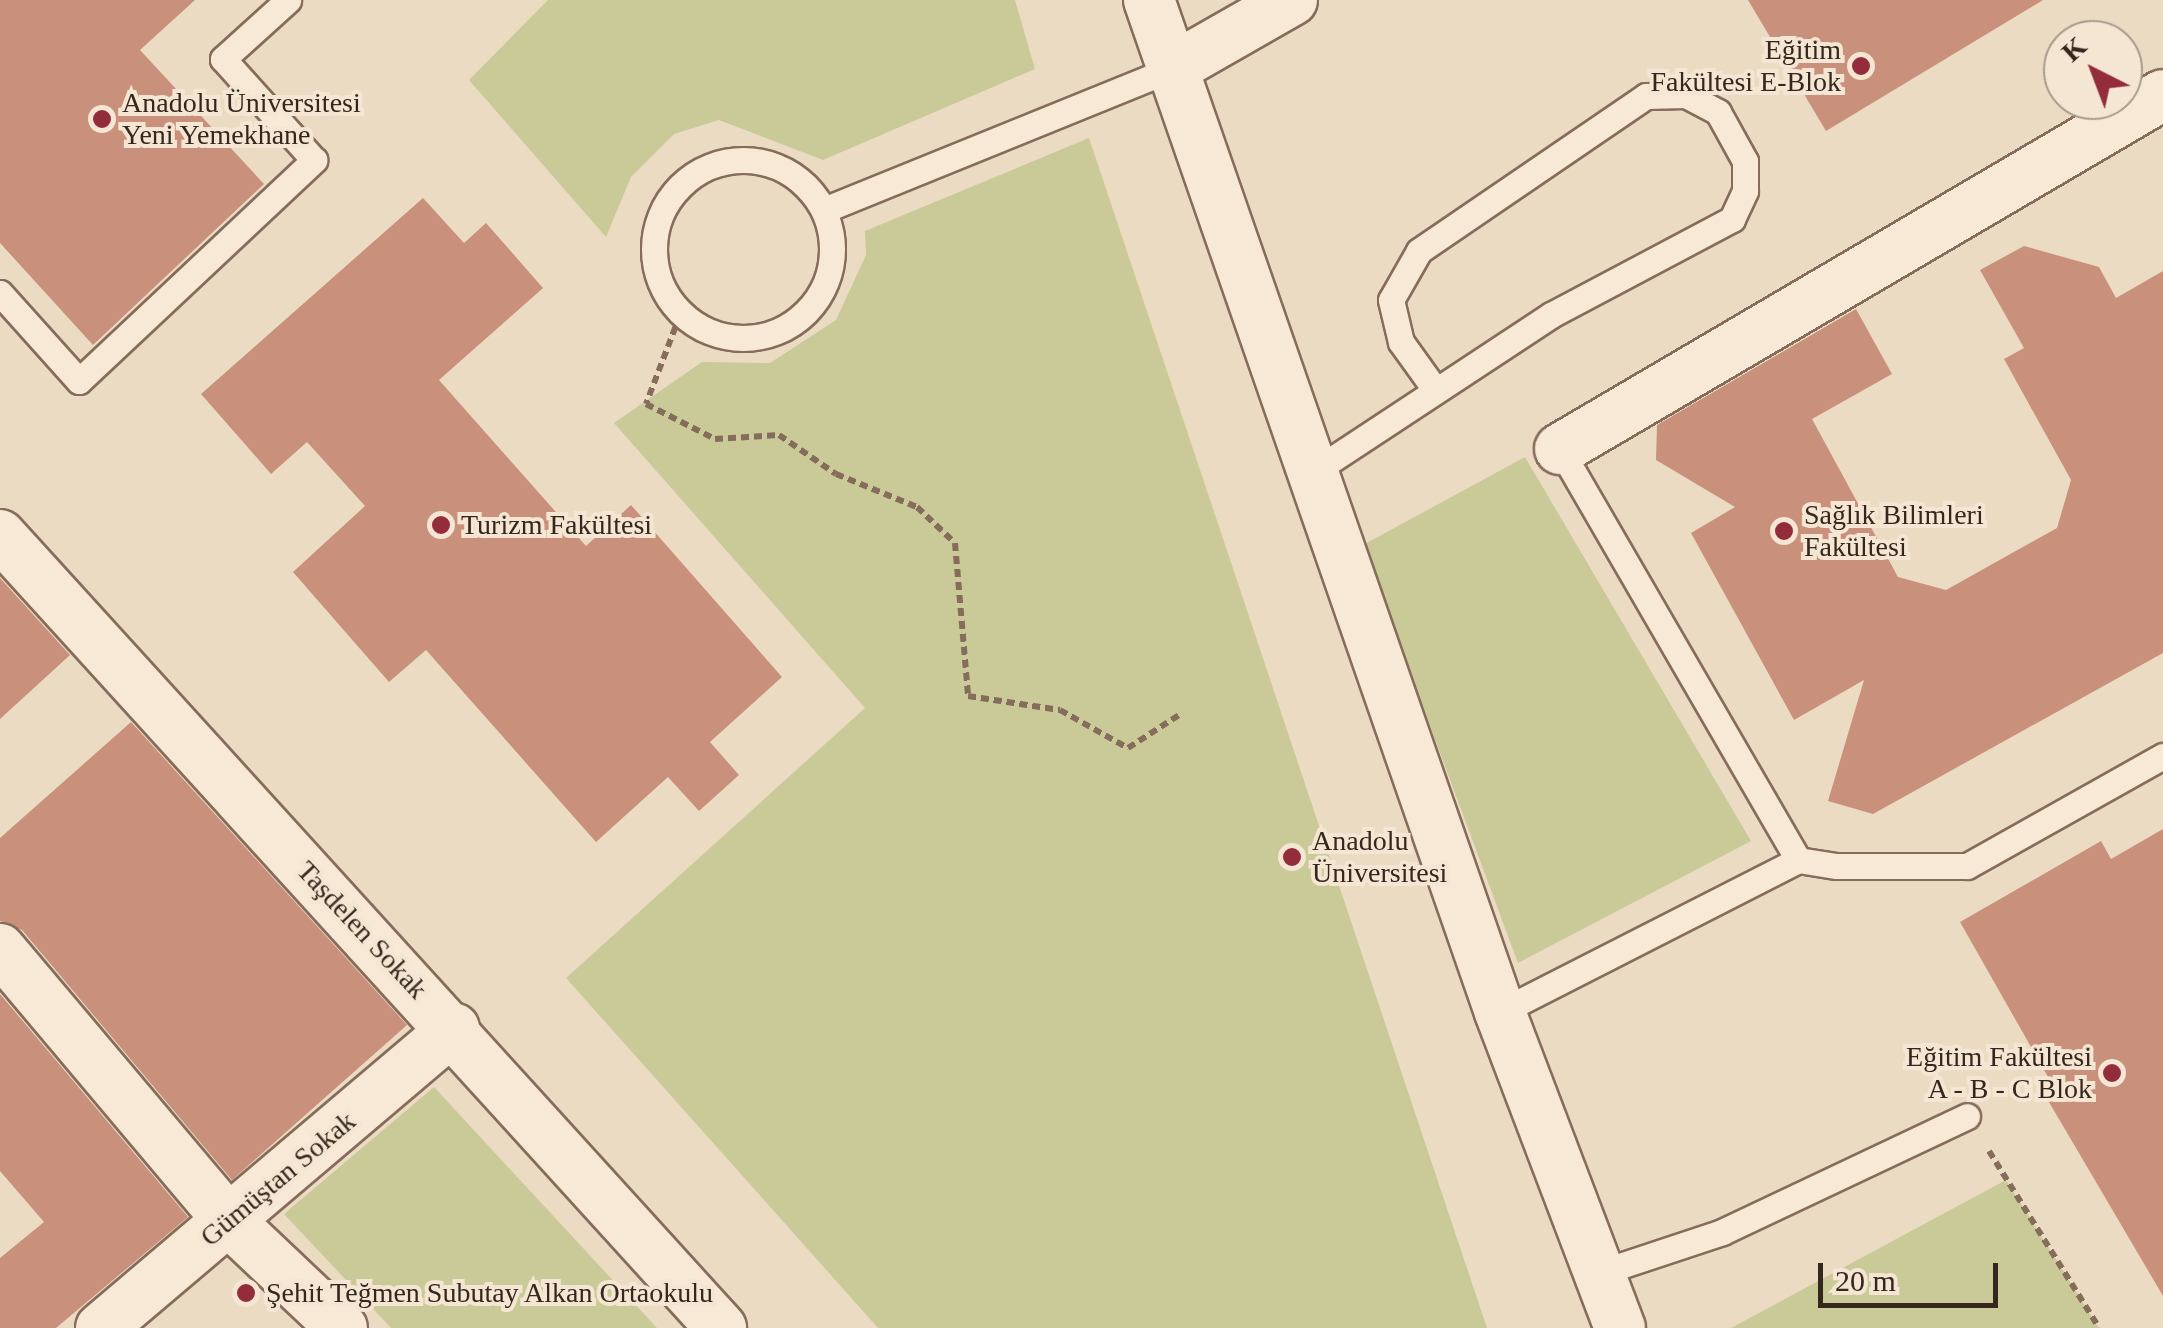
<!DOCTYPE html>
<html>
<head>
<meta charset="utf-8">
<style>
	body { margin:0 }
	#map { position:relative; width:2163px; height:1328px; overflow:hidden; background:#ecdbc3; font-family:"Times New Roman",serif }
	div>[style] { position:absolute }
	.green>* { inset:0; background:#cac998 }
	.building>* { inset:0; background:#c9917b }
	.path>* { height:6px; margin-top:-3px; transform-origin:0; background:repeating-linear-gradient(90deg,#866c5b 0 8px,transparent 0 13px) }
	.roads { filter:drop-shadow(2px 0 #866c5b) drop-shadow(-2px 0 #866c5b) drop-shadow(0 2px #866c5b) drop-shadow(0 -2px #866c5b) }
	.service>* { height:25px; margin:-12.5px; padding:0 12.5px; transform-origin:12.5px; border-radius:12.5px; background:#f7e9d6 }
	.service>.ring { margin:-12.5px; padding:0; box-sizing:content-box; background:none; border:25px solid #f7e9d6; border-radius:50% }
	.minor>* { height:50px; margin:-25px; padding:0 25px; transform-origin:25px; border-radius:25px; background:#f7e9d6 }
	.dots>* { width:28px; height:28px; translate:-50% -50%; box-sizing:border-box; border:5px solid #f4e6d3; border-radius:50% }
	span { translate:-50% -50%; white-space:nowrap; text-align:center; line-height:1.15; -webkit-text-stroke:8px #f4e6d3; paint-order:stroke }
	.poi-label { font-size:28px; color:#36271e }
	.right { translate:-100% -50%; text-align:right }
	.left { translate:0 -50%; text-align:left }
	.street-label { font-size:28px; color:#36271e }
	.north { position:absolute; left:2043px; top:20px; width:100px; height:100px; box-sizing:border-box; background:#f4e6d3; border:2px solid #a89a8b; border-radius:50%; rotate:318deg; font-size:28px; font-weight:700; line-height:40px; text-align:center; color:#36271e }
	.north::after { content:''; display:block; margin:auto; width:35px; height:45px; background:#932d3b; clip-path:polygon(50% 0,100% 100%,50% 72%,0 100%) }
	.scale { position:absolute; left:1818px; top:1263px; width:180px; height:45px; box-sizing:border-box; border:5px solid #36271e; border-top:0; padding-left:12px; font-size:30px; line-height:35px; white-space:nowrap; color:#36271e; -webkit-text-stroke:8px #f4e6d3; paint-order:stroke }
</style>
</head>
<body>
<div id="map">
	<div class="green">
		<div style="clip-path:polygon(548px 0,1015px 0,1035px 69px,823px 160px,719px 120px,674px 134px,631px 177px,606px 237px,469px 80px)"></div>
		<div style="clip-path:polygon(1089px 138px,1487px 1328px,878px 1328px,566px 978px,865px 708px,614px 423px,702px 362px,770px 363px,836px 320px,866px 255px,865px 231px)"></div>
		<div style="clip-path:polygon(1525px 457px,1751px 841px,1518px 963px,1363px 545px)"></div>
		<div style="clip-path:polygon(434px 1087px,657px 1328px,391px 1328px,284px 1214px)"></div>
		<div style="clip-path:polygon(2006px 1180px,2099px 1328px,1731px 1328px)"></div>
	</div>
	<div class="building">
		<div style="clip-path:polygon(0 0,195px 0,140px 50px,264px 184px,93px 345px,0 243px)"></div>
		<div style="clip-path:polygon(1748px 0,2043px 0,1826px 131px)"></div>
		<div style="clip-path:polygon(423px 198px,464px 243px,486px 223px,543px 288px,439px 380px,586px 546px,631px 505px,782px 677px,710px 742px,739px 775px,699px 811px,668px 777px,596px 842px,426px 650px,389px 682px,293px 572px,365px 506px,307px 442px,271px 474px,201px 394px)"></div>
		<div style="clip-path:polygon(2024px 246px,2099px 267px,2116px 298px,2163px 271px,2163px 653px,1873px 814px,1828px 801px,1864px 680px,1794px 720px,1691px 533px,1735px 507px,1656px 460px,1657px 425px,1856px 309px,1892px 374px,1812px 419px,1898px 577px,1946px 590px,2057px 528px,2071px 480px,2004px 359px,2024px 348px,1980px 270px)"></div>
		<div style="clip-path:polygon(0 578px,70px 655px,0 719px)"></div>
		<div style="clip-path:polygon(131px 722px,407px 1025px,232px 1180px,22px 930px,0 921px,0 838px)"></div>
		<div style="clip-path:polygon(2163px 829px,2163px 1296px,2046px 1097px,2056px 1091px,1960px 922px,2101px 841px,2111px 859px)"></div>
		<div style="clip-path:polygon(0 994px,188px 1217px,56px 1328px,0 1328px,0 1258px,44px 1222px,0 1171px)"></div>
	</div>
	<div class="path">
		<div style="left:680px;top:315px;width:95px;rotate:110.9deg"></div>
		<div style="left:646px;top:404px;width:77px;rotate:26.9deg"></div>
		<div style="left:715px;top:439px;width:64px;rotate:-3.6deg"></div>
		<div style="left:779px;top:435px;width:69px;rotate:34.4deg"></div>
		<div style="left:836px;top:474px;width:87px;rotate:22.2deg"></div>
		<div style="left:917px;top:507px;width:52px;rotate:43.5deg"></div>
		<div style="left:955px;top:543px;width:154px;rotate:85.1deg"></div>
		<div style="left:968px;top:696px;width:93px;rotate:8.7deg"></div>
		<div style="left:1060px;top:710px;width:78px;rotate:29.2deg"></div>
		<div style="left:1128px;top:748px;width:64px;rotate:-32.9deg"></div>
		<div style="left:1989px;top:1151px;width:208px;rotate:58.1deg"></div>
	</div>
	<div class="roads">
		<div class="service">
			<div class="ring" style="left:654px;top:160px;width:153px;height:153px"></div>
			<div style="left:824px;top:210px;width:377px;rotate:-22.1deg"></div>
			<div style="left:0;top:293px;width:118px;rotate:48.1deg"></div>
			<div style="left:79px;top:381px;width:323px;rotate:-43.2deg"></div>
			<div style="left:314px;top:160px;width:136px;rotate:-132deg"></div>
			<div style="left:223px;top:59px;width:88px;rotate:-42.2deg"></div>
			<div style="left:1560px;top:449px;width:475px;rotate:59.9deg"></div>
			<div style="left:1313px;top:472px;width:285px;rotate:-33.4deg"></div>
			<div style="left:1551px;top:315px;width:205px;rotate:-27.9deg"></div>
			<div style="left:1732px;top:219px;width:31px;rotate:-65deg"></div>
			<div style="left:1745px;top:191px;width:30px;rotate:-90deg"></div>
			<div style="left:1745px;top:161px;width:56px;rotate:-118.9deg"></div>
			<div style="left:1718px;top:112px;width:36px;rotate:-152deg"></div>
			<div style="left:1686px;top:95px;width:40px;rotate:178.6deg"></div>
			<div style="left:1646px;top:96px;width:275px;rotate:145.7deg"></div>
			<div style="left:1419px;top:251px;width:56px;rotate:119.7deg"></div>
			<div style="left:1391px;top:300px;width:43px;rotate:76.6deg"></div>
			<div style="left:1401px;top:342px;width:57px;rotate:54.3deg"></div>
			<div style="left:1500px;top:1012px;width:335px;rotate:-27deg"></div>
			<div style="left:1798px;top:860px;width:39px;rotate:9deg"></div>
			<div style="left:1837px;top:866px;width:130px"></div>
			<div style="left:1967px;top:866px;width:225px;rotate:-29.3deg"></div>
			<div style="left:1599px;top:1273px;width:130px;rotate:-18.4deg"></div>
			<div style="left:1722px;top:1232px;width:271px;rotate:-25.3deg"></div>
		</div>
		<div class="minor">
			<div style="left:1149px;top:0;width:1071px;rotate:70.87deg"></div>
			<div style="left:1500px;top:1012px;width:338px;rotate:69.2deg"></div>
			<div style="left:1173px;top:68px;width:137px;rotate:-29.7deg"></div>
			<div style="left:1560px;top:449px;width:699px;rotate:-30.42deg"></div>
			<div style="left:0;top:535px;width:1072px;rotate:47.72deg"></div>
			<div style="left:0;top:949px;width:357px;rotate:49.9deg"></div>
			<div style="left:230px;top:1222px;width:154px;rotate:43.4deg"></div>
			<div style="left:101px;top:1328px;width:463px;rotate:-40.3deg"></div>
		</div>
	</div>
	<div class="dots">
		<div style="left:1861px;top:66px;background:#932d3b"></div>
		<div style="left:102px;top:119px;background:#932d3b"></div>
		<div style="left:441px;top:525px;background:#932d3b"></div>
		<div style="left:1784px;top:531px;background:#932d3b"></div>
		<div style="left:1292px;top:857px;background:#932d3b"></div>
		<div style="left:2112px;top:1073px;background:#932d3b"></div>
		<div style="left:246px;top:1293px;background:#932d3b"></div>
	</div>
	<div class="poi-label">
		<span class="right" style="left:1841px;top:66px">Eğitim<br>Fakültesi E-Blok</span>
		<span class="left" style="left:122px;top:119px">Anadolu Üniversitesi<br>Yeni Yemekhane</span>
		<span class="left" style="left:1804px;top:531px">Sağlık Bilimleri<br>Fakültesi</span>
		<span class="left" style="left:461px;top:525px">Turizm Fakültesi</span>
		<span class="left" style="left:1312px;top:857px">Anadolu<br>Üniversitesi</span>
		<span class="right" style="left:2092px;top:1073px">Eğitim Fakültesi<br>A - B - C Blok</span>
		<span class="left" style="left:266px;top:1293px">Şehit Teğmen Subutay Alkan Ortaokulu</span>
	</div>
	<div class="street-label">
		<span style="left:362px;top:930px;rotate:47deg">Taşdelen Sokak</span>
		<span style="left:278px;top:1179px;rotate:-40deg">Gümüştan Sokak</span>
	</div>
	<div class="north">K</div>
	<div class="scale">20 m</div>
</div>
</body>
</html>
